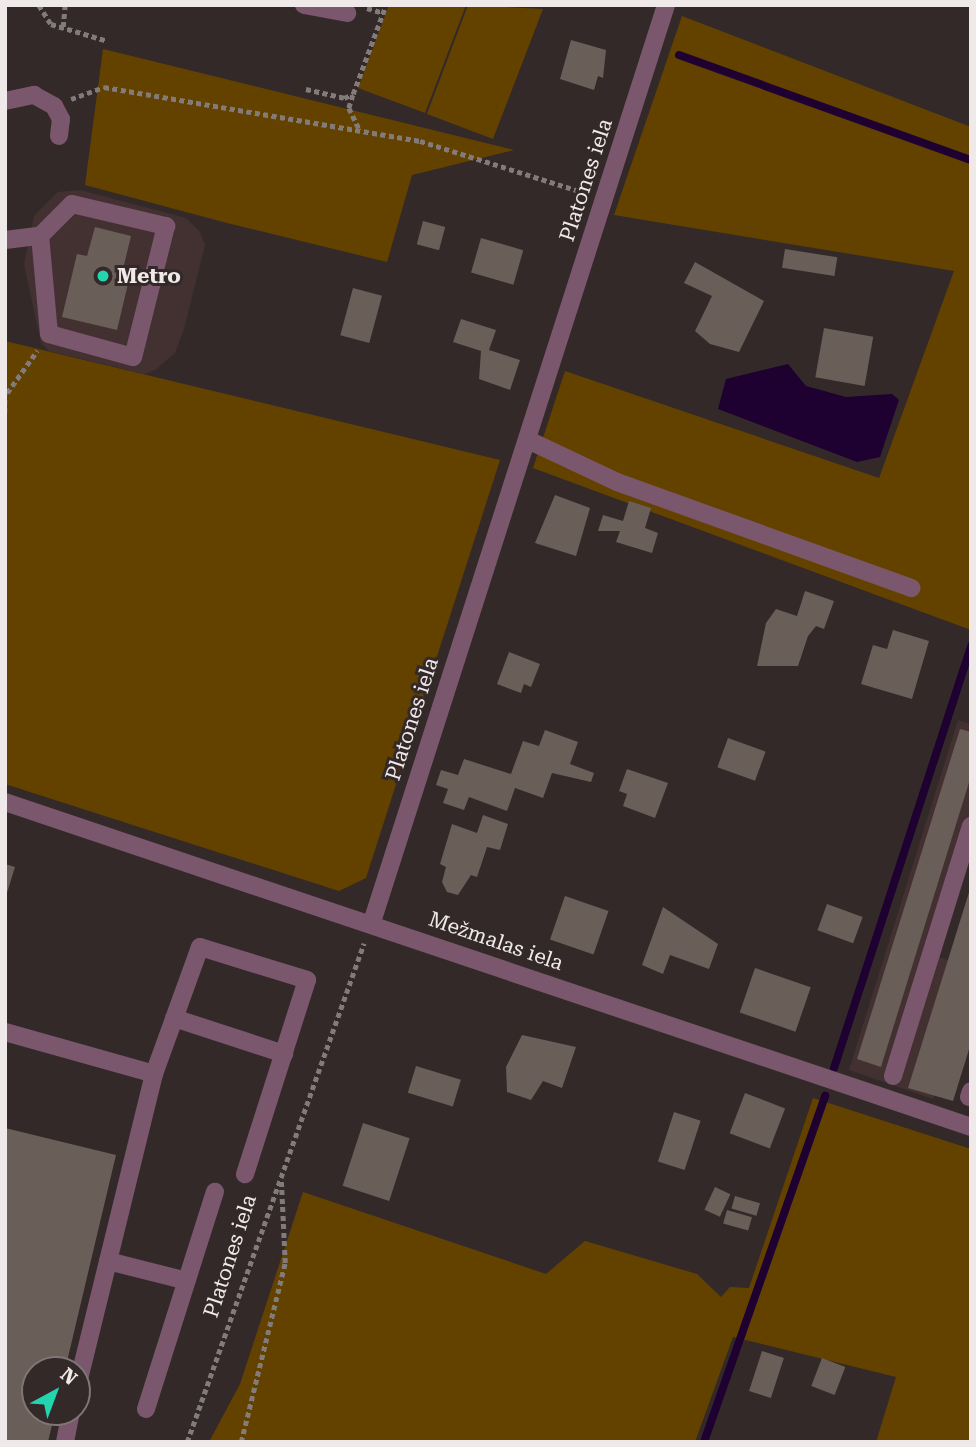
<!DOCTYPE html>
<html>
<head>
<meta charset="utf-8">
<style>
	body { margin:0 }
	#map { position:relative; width:976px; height:1447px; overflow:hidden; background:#342929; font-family:"Roboto Serif",serif }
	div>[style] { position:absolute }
	.built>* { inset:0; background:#433132 }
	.green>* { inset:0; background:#634200 }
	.water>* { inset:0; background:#1e0031 }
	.stream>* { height:8px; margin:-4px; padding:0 4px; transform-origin:4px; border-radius:4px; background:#1e0031 }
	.building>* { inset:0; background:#6a5e59; transform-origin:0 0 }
	.path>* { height:4.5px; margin-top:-2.25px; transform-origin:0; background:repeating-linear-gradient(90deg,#837a7a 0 5px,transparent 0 8.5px) }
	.minor>* { height:18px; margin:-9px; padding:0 9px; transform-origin:9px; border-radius:9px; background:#7b576d }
	.dots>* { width:19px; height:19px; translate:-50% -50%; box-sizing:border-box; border:4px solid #342929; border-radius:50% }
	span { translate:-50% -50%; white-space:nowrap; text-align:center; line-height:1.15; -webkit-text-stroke:6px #342929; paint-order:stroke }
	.street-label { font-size:21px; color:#f0e9e9 }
	.poi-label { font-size:21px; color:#f0e9e9; font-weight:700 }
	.left { translate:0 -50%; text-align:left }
	.frame { position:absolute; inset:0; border:7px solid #f0e9e9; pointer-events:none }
	.north { position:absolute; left:21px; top:1356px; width:70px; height:70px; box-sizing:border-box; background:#342929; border:2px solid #7f7676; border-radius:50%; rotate:41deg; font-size:19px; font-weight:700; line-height:28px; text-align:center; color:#f0e9e9 }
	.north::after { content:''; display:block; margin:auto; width:24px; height:32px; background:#22d5af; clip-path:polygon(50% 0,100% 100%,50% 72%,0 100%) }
</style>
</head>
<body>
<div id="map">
	<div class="built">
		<div style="clip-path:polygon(80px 190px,186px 218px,200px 232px,205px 245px,184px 329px,175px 353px,155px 370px,144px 374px,49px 351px,41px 343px,24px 264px,34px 216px,58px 192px)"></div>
		<div style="clip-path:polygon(958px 720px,971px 724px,971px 851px,935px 956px,971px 967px,971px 975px,933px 1099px,849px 1070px)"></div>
	</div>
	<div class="green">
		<div style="clip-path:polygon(389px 5px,466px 5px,425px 113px,358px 88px)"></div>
		<div style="clip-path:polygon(468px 5px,543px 9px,493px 139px,427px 114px)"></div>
		<div style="clip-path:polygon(682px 16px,971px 127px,971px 630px,533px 468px,565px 371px,879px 478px,954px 271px,614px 215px)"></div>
		<div style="clip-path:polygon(103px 49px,514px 150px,412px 175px,387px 262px,227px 223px,85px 185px)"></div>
		<div style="clip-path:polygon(5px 341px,500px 460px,366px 878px,339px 891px,5px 784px)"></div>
		<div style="clip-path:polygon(813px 1098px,971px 1149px,971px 1442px,876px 1442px,896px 1377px,733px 1337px,695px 1442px,209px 1442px,240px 1384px,303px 1192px,546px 1274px,585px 1241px,697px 1274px,721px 1297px,730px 1287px,749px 1288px)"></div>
	</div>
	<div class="water">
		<div style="clip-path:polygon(788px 364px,806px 386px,846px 397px,892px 394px,899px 400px,880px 457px,857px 462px,718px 409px,726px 379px)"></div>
	</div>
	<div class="stream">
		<div style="left:679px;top:55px;width:310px;rotate:19.8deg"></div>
		<div style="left:834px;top:1068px;width:444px;rotate:-72deg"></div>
		<div style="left:704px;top:1442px;width:367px;rotate:-70.7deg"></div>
	</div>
	<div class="building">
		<div style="clip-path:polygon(571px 40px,606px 50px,603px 78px,598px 76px,594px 90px,560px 79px)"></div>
		<div style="left:423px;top:221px;width:23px;height:24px;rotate:15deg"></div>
		<div style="clip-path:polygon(95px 227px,131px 236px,124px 265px,132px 267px,117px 330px,62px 317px,77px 254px,87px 256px)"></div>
		<div style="left:481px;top:238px;width:44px;height:36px;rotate:16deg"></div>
		<div style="left:785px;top:249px;width:53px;height:19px;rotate:9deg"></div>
		<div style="clip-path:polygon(695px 262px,764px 301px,739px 352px,710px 344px,695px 331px,712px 296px,684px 283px)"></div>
		<div style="left:353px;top:288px;width:30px;height:49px;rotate:15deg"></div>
		<div style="clip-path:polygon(461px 319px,496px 330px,489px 350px,520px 360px,510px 390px,479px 379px,481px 351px,453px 342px)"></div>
		<div style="left:824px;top:328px;width:50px;height:50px;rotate:10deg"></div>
		<div style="clip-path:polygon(555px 495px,590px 508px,576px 556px,535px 543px)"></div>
		<div style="clip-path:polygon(629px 501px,651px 508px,645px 528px,658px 533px,652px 553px,616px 542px,620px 531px,598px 531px,603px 515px,623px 521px)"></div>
		<div style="clip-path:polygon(805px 591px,834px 601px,824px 629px,816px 626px,808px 636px,798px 666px,757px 666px,766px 623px,776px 609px,797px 616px)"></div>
		<div style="clip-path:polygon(893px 630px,929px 641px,912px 699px,861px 684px,873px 645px,887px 649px)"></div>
		<div style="clip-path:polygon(509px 652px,540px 664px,531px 687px,524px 684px,521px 693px,497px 684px)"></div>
		<div style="clip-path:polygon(960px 729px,971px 732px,971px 776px,881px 1067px,857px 1059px)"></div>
		<div style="clip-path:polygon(545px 730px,578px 742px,570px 764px,594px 773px,591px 782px,552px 773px,543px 798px,515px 788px,507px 811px,469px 797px,464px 810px,443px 803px,448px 789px,436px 785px,441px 770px,458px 775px,464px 759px,511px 774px,523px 741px,539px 746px)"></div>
		<div style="left:728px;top:738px;width:40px;height:31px;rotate:20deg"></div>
		<div style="clip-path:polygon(627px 769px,668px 783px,655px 818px,623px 806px,627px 794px,619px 791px)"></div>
		<div style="clip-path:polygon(483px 815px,508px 824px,500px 850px,487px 847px,477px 877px,471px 875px,458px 895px,447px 892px,442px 882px,446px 867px,440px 864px,452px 824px,477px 833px)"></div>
		<div style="clip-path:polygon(5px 864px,15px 867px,6px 896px,5px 896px)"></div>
		<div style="clip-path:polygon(971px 886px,971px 1043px,953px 1101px,908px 1088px)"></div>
		<div style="left:565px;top:896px;width:46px;height:46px;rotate:19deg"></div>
		<div style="left:827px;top:904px;width:38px;height:28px;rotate:20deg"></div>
		<div style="clip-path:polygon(663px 907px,718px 944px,709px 969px,670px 955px,663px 974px,642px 965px)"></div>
		<div style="left:755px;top:968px;width:59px;height:47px;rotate:19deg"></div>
		<div style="clip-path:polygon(522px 1035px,576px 1047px,562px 1088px,543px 1081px,531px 1100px,507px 1092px,506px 1067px)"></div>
		<div style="left:416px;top:1066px;width:47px;height:28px;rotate:17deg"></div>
		<div style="left:745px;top:1093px;width:43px;height:43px;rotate:21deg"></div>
		<div style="left:674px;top:1112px;width:28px;height:52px;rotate:18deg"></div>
		<div style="left:363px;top:1123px;width:49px;height:66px;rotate:18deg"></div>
		<div style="clip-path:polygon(5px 1128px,116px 1155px,65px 1370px,35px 1370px,35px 1412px,55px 1412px,48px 1442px,5px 1442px)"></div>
		<div style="left:715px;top:1187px;width:17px;height:25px;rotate:25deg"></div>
		<div style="left:735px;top:1196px;width:26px;height:13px;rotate:16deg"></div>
		<div style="left:727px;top:1210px;width:26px;height:14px;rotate:16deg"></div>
		<div style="left:762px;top:1351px;width:23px;height:42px;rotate:18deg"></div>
		<div style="left:822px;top:1358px;width:25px;height:30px;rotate:21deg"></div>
	</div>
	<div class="path">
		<div style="left:39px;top:5px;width:22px;rotate:58deg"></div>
		<div style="left:51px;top:24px;width:59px;rotate:16.6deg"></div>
		<div style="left:367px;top:8px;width:17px;rotate:17deg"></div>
		<div style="left:63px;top:27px;width:22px;rotate:-85deg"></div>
		<div style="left:306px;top:89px;width:39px;rotate:13deg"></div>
		<div style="left:344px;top:98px;width:10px;rotate:-24deg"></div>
		<div style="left:353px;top:94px;width:95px;rotate:-69.7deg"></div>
		<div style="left:353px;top:95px;width:14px;rotate:107deg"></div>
		<div style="left:349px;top:108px;width:25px;rotate:64deg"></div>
		<div style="left:71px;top:99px;width:35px;rotate:-20deg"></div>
		<div style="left:104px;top:87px;width:321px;rotate:9.7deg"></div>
		<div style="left:420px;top:141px;width:174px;rotate:17.4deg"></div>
		<div style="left:5px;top:391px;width:25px;rotate:90deg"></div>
		<div style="left:7px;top:393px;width:52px;rotate:-54.5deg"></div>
		<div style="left:187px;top:1442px;width:529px;rotate:-70.47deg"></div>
		<div style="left:241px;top:1442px;width:184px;rotate:-76.2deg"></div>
		<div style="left:285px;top:1263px;width:84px;rotate:-92.7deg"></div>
	</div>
	<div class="minor">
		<div style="left:304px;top:5px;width:44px;rotate:10.5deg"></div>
		<div style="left:5px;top:101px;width:30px;rotate:-12deg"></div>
		<div style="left:34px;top:95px;width:23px;rotate:29deg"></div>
		<div style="left:54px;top:106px;width:15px;rotate:62deg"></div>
		<div style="left:61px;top:119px;width:17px;rotate:97deg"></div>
		<div style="left:5px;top:240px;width:35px;rotate:-7deg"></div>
		<div style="left:40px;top:236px;width:45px;rotate:-45deg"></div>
		<div style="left:72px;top:204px;width:97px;rotate:13.2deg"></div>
		<div style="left:166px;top:226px;width:135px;rotate:104.1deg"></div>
		<div style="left:133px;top:357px;width:87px;rotate:-164.7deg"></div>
		<div style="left:49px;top:334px;width:98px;rotate:-95.2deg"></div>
		<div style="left:530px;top:441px;width:96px;rotate:25.2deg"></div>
		<div style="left:617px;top:482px;width:313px;rotate:19.8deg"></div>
		<div style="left:5px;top:802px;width:1019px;rotate:18.59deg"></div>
		<div style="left:372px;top:922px;width:963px;rotate:-72.22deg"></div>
		<div style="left:174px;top:1018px;width:116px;rotate:18.1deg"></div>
		<div style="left:5px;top:1032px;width:155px;rotate:15.7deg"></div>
		<div style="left:154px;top:1074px;width:322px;rotate:103.8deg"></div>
		<div style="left:154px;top:1074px;width:135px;rotate:-70.1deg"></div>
		<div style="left:200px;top:947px;width:112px;rotate:17.1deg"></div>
		<div style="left:307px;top:980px;width:204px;rotate:107.7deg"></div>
		<div style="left:893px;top:1076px;width:262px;rotate:-72.7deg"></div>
		<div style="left:969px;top:1097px;width:6px;rotate:-72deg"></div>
		<div style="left:108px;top:1261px;width:81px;rotate:14.2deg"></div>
		<div style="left:146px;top:1409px;width:228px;rotate:-72.4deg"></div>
		<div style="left:65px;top:1442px;width:31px;rotate:-79deg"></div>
	</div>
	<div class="dots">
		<div style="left:103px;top:276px;background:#22d5af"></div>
	</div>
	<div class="street-label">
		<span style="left:586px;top:180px;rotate:-72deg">Platones iela</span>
		<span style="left:412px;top:719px;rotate:-72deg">Platones iela</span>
		<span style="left:496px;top:941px;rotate:19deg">Mežmalas iela</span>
		<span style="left:230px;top:1256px;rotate:-72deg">Platones iela</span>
	</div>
	<div class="poi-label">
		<span class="left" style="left:117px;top:276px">Metro</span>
	</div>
	<div class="frame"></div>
	<div class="north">N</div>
</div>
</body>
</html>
